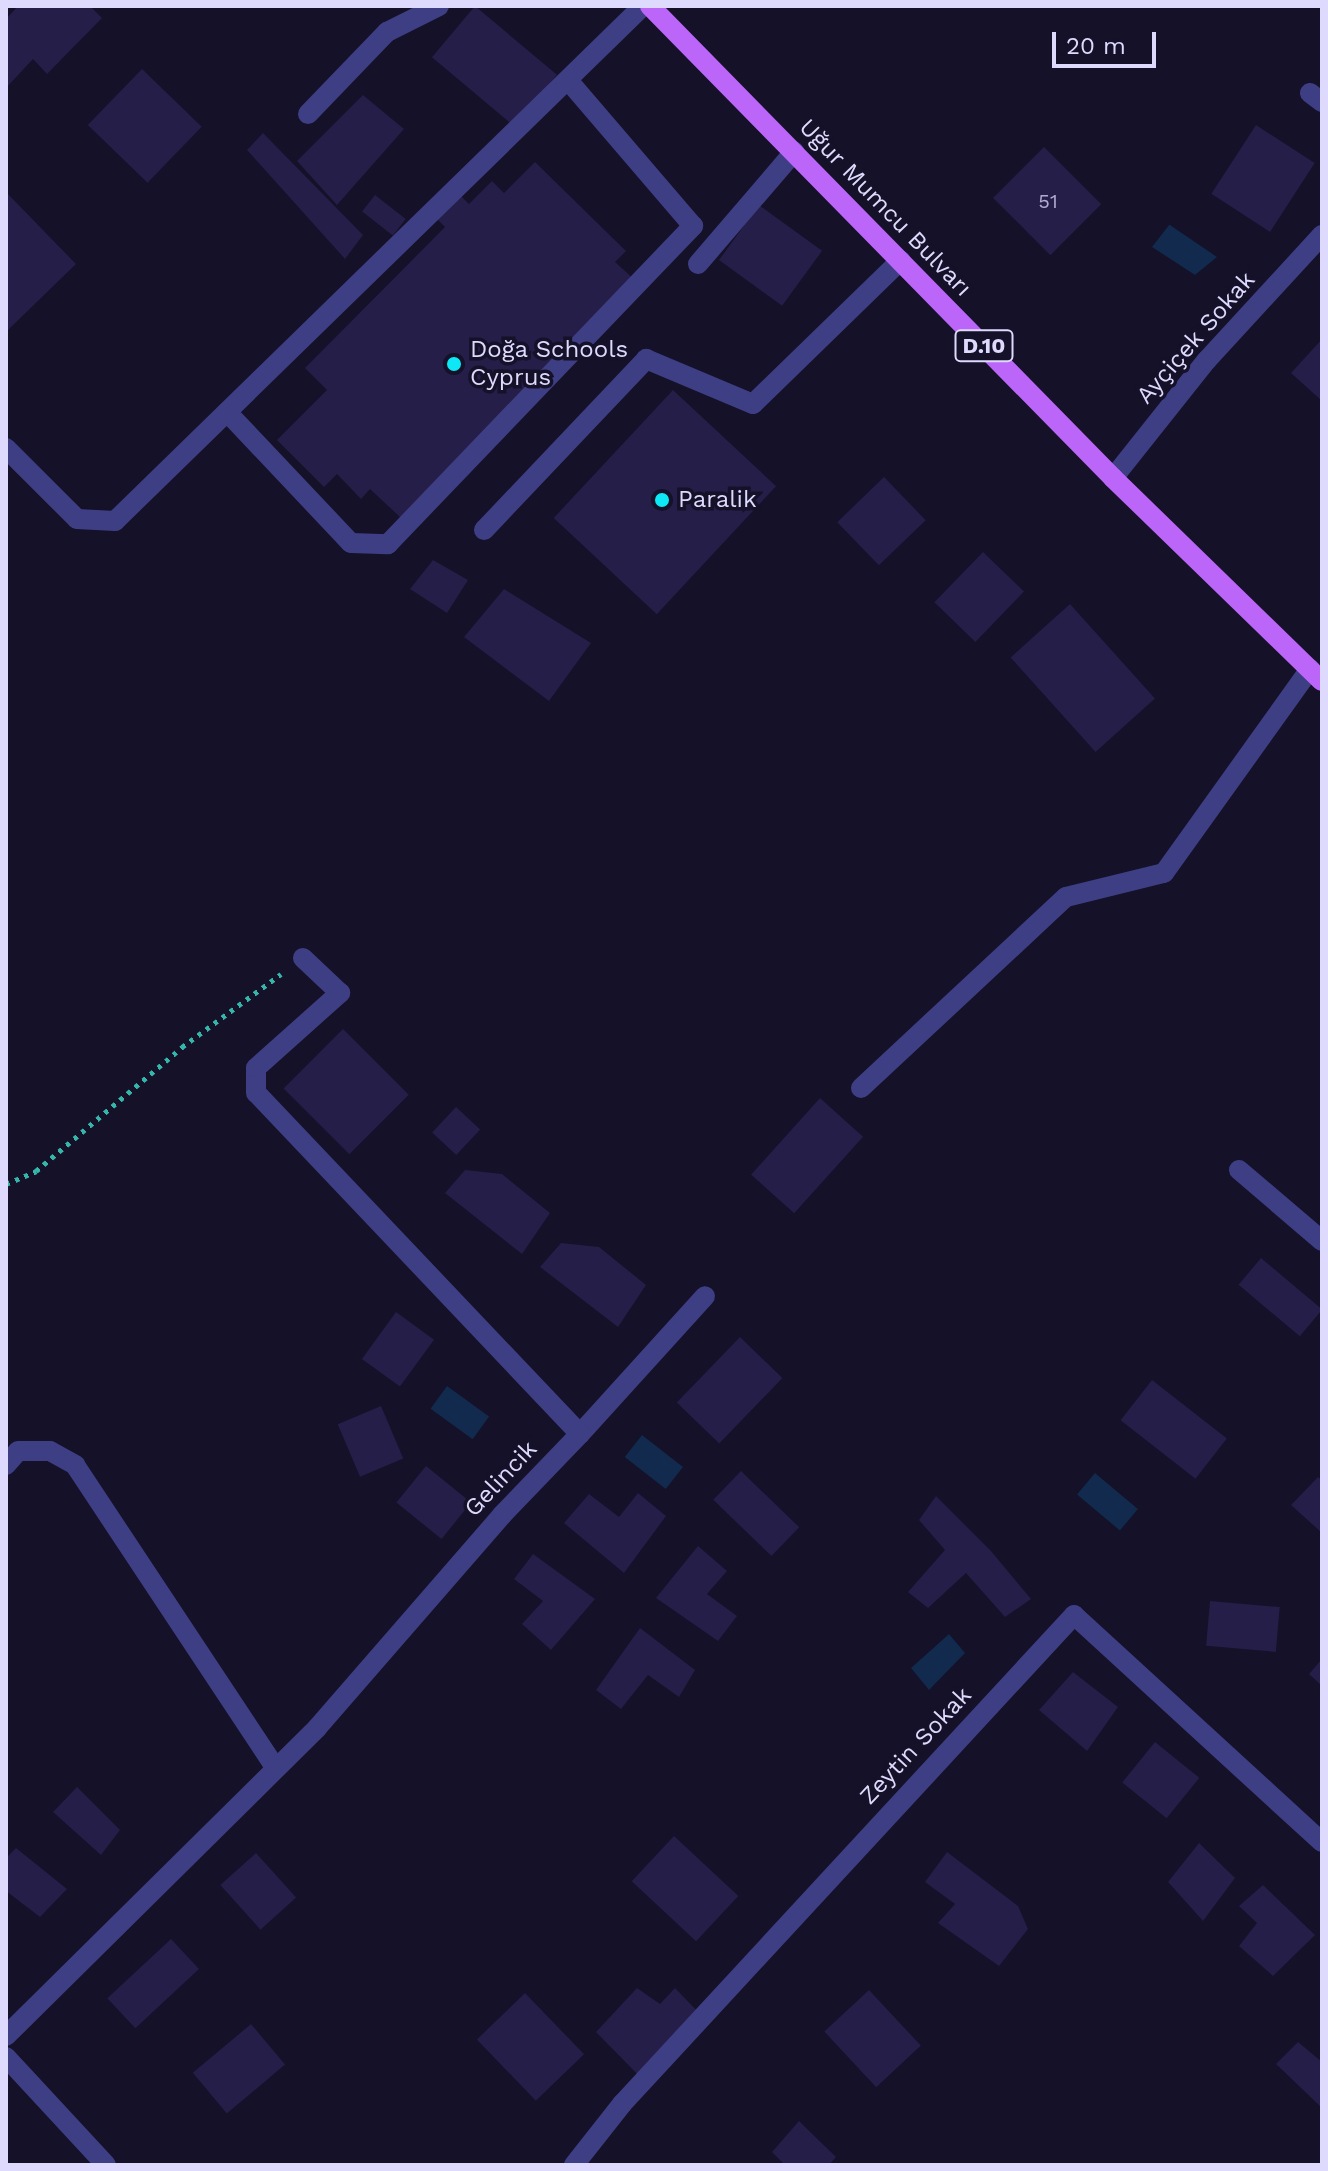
<!DOCTYPE html>
<html>
<head>
<meta charset="utf-8">
<style>
	body { margin:0 }
	#map { position:relative; width:1328px; height:2171px; overflow:hidden; background:#141128; font-family:"Work Sans",sans-serif }
	div>[style] { position:absolute }
	.water>* { inset:0; background:#112a4d; transform-origin:0 0 }
	.building>* { inset:0; background:#251e48; transform-origin:0 0 }
	.path>* { height:5px; margin-top:-2.5px; transform-origin:0; background:repeating-linear-gradient(90deg,#35b6aa 0 4px,transparent 0 10px) }
	.minor>* { height:20px; margin:-10px; padding:0 10px; transform-origin:10px; border-radius:10px; background:#3e3e85 }
	.major>* { height:20px; margin:-10px; padding:0 10px; transform-origin:10px; border-radius:10px; background:#bc65f9 }
	.dots>* { width:22px; height:22px; translate:-50% -50%; box-sizing:border-box; border:4px solid #141128; border-radius:50% }
	span { translate:-50% -50%; white-space:nowrap; text-align:center; line-height:1.15; -webkit-text-stroke:7px #141128; paint-order:stroke }
	.number-label { font-size:20px; color:#afabd0 }
	.number-label span { -webkit-text-stroke-width:0 }
	.shield-label span { padding:2px 6px; background:#141128; border:2px solid; border-radius:6px; -webkit-text-stroke-width:0 }
	.shield-label { font-size:22px; color:#dddafe; font-weight:700 }
	.street-label { font-size:24px; color:#dddafe }
	.poi-label { font-size:24px; color:#dddafe }
	.left { translate:0 -50%; text-align:left }
	.frame { position:absolute; inset:0; border:8px solid #dddafe; pointer-events:none }
	.scale { position:absolute; left:1052px; top:32px; width:104px; height:36px; box-sizing:border-box; border:4px solid #dddafe; border-top:0; padding-left:10px; font-size:24px; line-height:28px; white-space:nowrap; color:#dddafe; -webkit-text-stroke:6px #141128; paint-order:stroke }
</style>
</head>
<body>
<div id="map">
	<div class="water">
		<div style="clip-path:polygon(1169px 225px,1170px 225px,1217px 257px,1195px 275px,1152px 247px)"></div>
		<div style="left:447px;top:1386px;width:52px;height:28px;rotate:36deg"></div>
		<div style="left:642px;top:1435px;width:52px;height:28px;rotate:38deg"></div>
		<div style="left:1095px;top:1473px;width:56px;height:28px;rotate:40deg"></div>
		<div style="clip-path:polygon(949px 1634px,965px 1653px,929px 1690px,911px 1668px)"></div>
	</div>
	<div class="building">
		<div style="clip-path:polygon(18px 6px,90px 6px,102px 18px,47px 74px,33px 59px,6px 88px,6px 19px)"></div>
		<div style="left:475px;top:6px;width:107px;height:67px;rotate:40deg"></div>
		<div style="left:142px;top:69px;width:83px;height:78px;rotate:44deg"></div>
		<div style="clip-path:polygon(363px 95px,404px 129px,337px 205px,297px 161px)"></div>
		<div style="left:1256px;top:125px;width:70px;height:82px;rotate:33deg"></div>
		<div style="clip-path:polygon(263px 133px,363px 235px,345px 259px,247px 150px)"></div>
		<div style="left:1044px;top:147px;width:81px;height:72px;rotate:45deg"></div>
		<div style="clip-path:polygon(535px 162px,626px 251px,615px 262px,635px 280px,401px 518px,370px 489px,361px 499px,337px 474px,324px 487px,277px 440px,327px 390px,305px 368px,445px 227px,437px 219px,460px 195px,469px 204px,492px 181px,504px 193px)"></div>
		<div style="clip-path:polygon(6px 192px,76px 264px,6px 332px)"></div>
		<div style="left:375px;top:195px;width:39px;height:21px;rotate:38deg"></div>
		<div style="left:759px;top:205px;width:78px;height:68px;rotate:36deg"></div>
		<div style="clip-path:polygon(1322px 339px,1322px 401px,1291px 373px)"></div>
		<div style="left:673px;top:390px;width:141px;height:175px;rotate:43deg"></div>
		<div style="left:884px;top:477px;width:60px;height:65px;rotate:46deg"></div>
		<div style="left:983px;top:552px;width:57px;height:70px;rotate:44deg"></div>
		<div style="clip-path:polygon(433px 560px,468px 580px,447px 613px,410px 589px)"></div>
		<div style="clip-path:polygon(504px 589px,591px 643px,549px 701px,464px 637px)"></div>
		<div style="left:1070px;top:604px;width:127px;height:80px;rotate:48deg"></div>
		<div style="left:343px;top:1029px;width:93px;height:84px;rotate:45deg"></div>
		<div style="left:820px;top:1098px;width:58px;height:103px;rotate:42deg"></div>
		<div style="left:456px;top:1107px;width:33px;height:35px;rotate:43deg"></div>
		<div style="clip-path:polygon(465px 1170px,502px 1174px,550px 1213px,522px 1254px,445px 1193px)"></div>
		<div style="clip-path:polygon(561px 1243px,599px 1247px,646px 1285px,618px 1327px,540px 1267px)"></div>
		<div style="left:1261px;top:1258px;width:80px;height:35px;rotate:40deg"></div>
		<div style="left:396px;top:1312px;width:47px;height:58px;rotate:36deg"></div>
		<div style="left:740px;top:1337px;width:59px;height:91px;rotate:44deg"></div>
		<div style="left:1152px;top:1380px;width:95px;height:51px;rotate:38deg"></div>
		<div style="left:381px;top:1406px;width:57px;height:47px;rotate:67deg"></div>
		<div style="left:426px;top:1466px;width:58px;height:47px;rotate:39deg"></div>
		<div style="left:741px;top:1471px;width:81px;height:40px;rotate:44deg"></div>
		<div style="clip-path:polygon(1318px 1477px,1322px 1480px,1322px 1533px,1291px 1505px)"></div>
		<div style="clip-path:polygon(638px 1493px,666px 1516px,624px 1573px,564px 1523px,589px 1494px,619px 1517px)"></div>
		<div style="clip-path:polygon(936px 1496px,991px 1551px,1031px 1599px,1005px 1617px,966px 1573px,928px 1608px,908px 1592px,945px 1550px,919px 1520px)"></div>
		<div style="clip-path:polygon(698px 1546px,727px 1571px,707px 1594px,737px 1616px,718px 1641px,656px 1598px)"></div>
		<div style="clip-path:polygon(533px 1554px,595px 1599px,551px 1650px,522px 1624px,543px 1601px,514px 1579px)"></div>
		<div style="left:1210px;top:1601px;width:70px;height:45px;rotate:5deg"></div>
		<div style="clip-path:polygon(640px 1628px,695px 1670px,679px 1697px,648px 1675px,621px 1709px,596px 1690px)"></div>
		<div style="clip-path:polygon(1322px 1659px,1322px 1686px,1309px 1674px)"></div>
		<div style="clip-path:polygon(1073px 1672px,1118px 1707px,1087px 1751px,1039px 1710px)"></div>
		<div style="left:1155px;top:1742px;width:57px;height:52px;rotate:39deg"></div>
		<div style="clip-path:polygon(77px 1787px,120px 1830px,101px 1855px,53px 1812px)"></div>
		<div style="left:674px;top:1836px;width:88px;height:62px;rotate:43deg"></div>
		<div style="clip-path:polygon(1199px 1843px,1235px 1878px,1203px 1921px,1168px 1882px)"></div>
		<div style="clip-path:polygon(16px 1848px,67px 1889px,40px 1917px,6px 1891px,6px 1858px)"></div>
		<div style="clip-path:polygon(947px 1852px,1018px 1906px,1028px 1929px,999px 1966px,938px 1923px,955px 1904px,925px 1882px)"></div>
		<div style="left:256px;top:1853px;width:60px;height:48px;rotate:48deg"></div>
		<div style="clip-path:polygon(1263px 1885px,1315px 1935px,1273px 1976px,1239px 1946px,1257px 1923px,1239px 1906px)"></div>
		<div style="left:171px;top:1939px;width:41px;height:87px;rotate:47deg"></div>
		<div style="clip-path:polygon(637px 1988px,660px 2004px,675px 1988px,702px 2016px,643px 2080px,596px 2032px)"></div>
		<div style="left:869px;top:1990px;width:76px;height:61px;rotate:47deg"></div>
		<div style="left:525px;top:1993px;width:85px;height:67px;rotate:46deg"></div>
		<div style="left:251px;top:2024px;width:53px;height:76px;rotate:50deg"></div>
		<div style="clip-path:polygon(1298px 2042px,1322px 2062px,1322px 2108px,1276px 2064px)"></div>
		<div style="clip-path:polygon(799px 2121px,836px 2157px,829px 2165px,785px 2165px,772px 2152px)"></div>
	</div>
	<div class="path">
		<div style="left:6px;top:1184px;width:33px;rotate:-23deg"></div>
		<div style="left:36px;top:1171px;width:192px;rotate:-40.3deg"></div>
		<div style="left:182px;top:1047px;width:123px;rotate:-36.4deg"></div>
	</div>
	<div class="minor">
		<div style="left:1310px;top:93px;width:15px;rotate:37deg"></div>
		<div style="left:308px;top:114px;width:114px;rotate:-46.1deg"></div>
		<div style="left:387px;top:32px;width:58px;rotate:-26.6deg"></div>
		<div style="left:698px;top:264px;width:148px;rotate:-49.4deg"></div>
		<div style="left:227px;top:412px;width:180px;rotate:46.6deg"></div>
		<div style="left:351px;top:543px;width:37px;rotate:2deg"></div>
		<div style="left:388px;top:544px;width:441px;rotate:-46.2deg"></div>
		<div style="left:693px;top:226px;width:192px;rotate:-130.6deg"></div>
		<div style="left:6px;top:448px;width:100px;rotate:45deg"></div>
		<div style="left:77px;top:519px;width:38px;rotate:3deg"></div>
		<div style="left:115px;top:521px;width:738px;rotate:-44.29deg"></div>
		<div style="left:1113px;top:478px;width:151px;rotate:-51.5deg"></div>
		<div style="left:1207px;top:360px;width:170px;rotate:-47.4deg"></div>
		<div style="left:484px;top:530px;width:236px;rotate:-46.5deg"></div>
		<div style="left:646px;top:359px;width:116px;rotate:22.8deg"></div>
		<div style="left:753px;top:404px;width:206px;rotate:-44.2deg"></div>
		<div style="left:861px;top:1088px;width:280px;rotate:-43deg"></div>
		<div style="left:1066px;top:897px;width:101px;rotate:-13.8deg"></div>
		<div style="left:1164px;top:873px;width:251px;rotate:-54.4deg"></div>
		<div style="left:1239px;top:1170px;width:109px;rotate:40.5deg"></div>
		<div style="left:580px;top:1434px;width:186px;rotate:-47.8deg"></div>
		<div style="left:6px;top:1465px;width:18px;rotate:-49deg"></div>
		<div style="left:18px;top:1451px;width:32px"></div>
		<div style="left:50px;top:1451px;width:29px;rotate:29deg"></div>
		<div style="left:75px;top:1465px;width:362px;rotate:56.5deg"></div>
		<div style="left:6px;top:2036px;width:438px;rotate:-44.7deg"></div>
		<div style="left:317px;top:1728px;width:282px;rotate:-49deg"></div>
		<div style="left:502px;top:1515px;width:112px;rotate:-46.1deg"></div>
		<div style="left:580px;top:1434px;width:470px;rotate:-133.5deg"></div>
		<div style="left:256px;top:1093px;width:25px;rotate:-90deg"></div>
		<div style="left:256px;top:1068px;width:113px;rotate:-41.8deg"></div>
		<div style="left:340px;top:993px;width:51px;rotate:-136.6deg"></div>
		<div style="left:6px;top:2057px;width:147px;rotate:47.2deg"></div>
		<div style="left:574px;top:2165px;width:78px;rotate:-51.8deg"></div>
		<div style="left:622px;top:2104px;width:666px;rotate:-47.25deg"></div>
		<div style="left:1074px;top:1615px;width:336px;rotate:42.5deg"></div>
	</div>
	<div class="major">
		<div style="left:650px;top:6px;width:661px;rotate:45.55deg"></div>
		<div style="left:1113px;top:478px;width:291px;rotate:44.2deg"></div>
	</div>
	<div class="dots">
		<div style="left:454px;top:364px;background:#0de7f6"></div>
		<div style="left:662px;top:500px;background:#0de7f6"></div>
	</div>
	<div class="number-label">
		<span style="left:1048px;top:201px">51</span>
	</div>
	<div class="shield-label">
		<span style="left:984px;top:346px">D.10</span>
	</div>
	<div class="street-label">
		<span style="left:885px;top:208px;rotate:46deg">Uğur Mumcu Bulvarı</span>
		<span style="left:1196px;top:338px;rotate:-49deg">Ayçiçek Sokak</span>
		<span style="left:501px;top:1479px;rotate:-47deg">Gelincik</span>
		<span style="left:916px;top:1746px;rotate:-47deg">Zeytin Sokak</span>
	</div>
	<div class="poi-label">
		<span class="left" style="left:470px;top:364px">Doğa Schools<br>Cyprus</span>
		<span class="left" style="left:678px;top:500px">Paralik</span>
	</div>
	<div class="frame"></div>
	<div class="scale">20 m</div>
</div>
</body>
</html>
